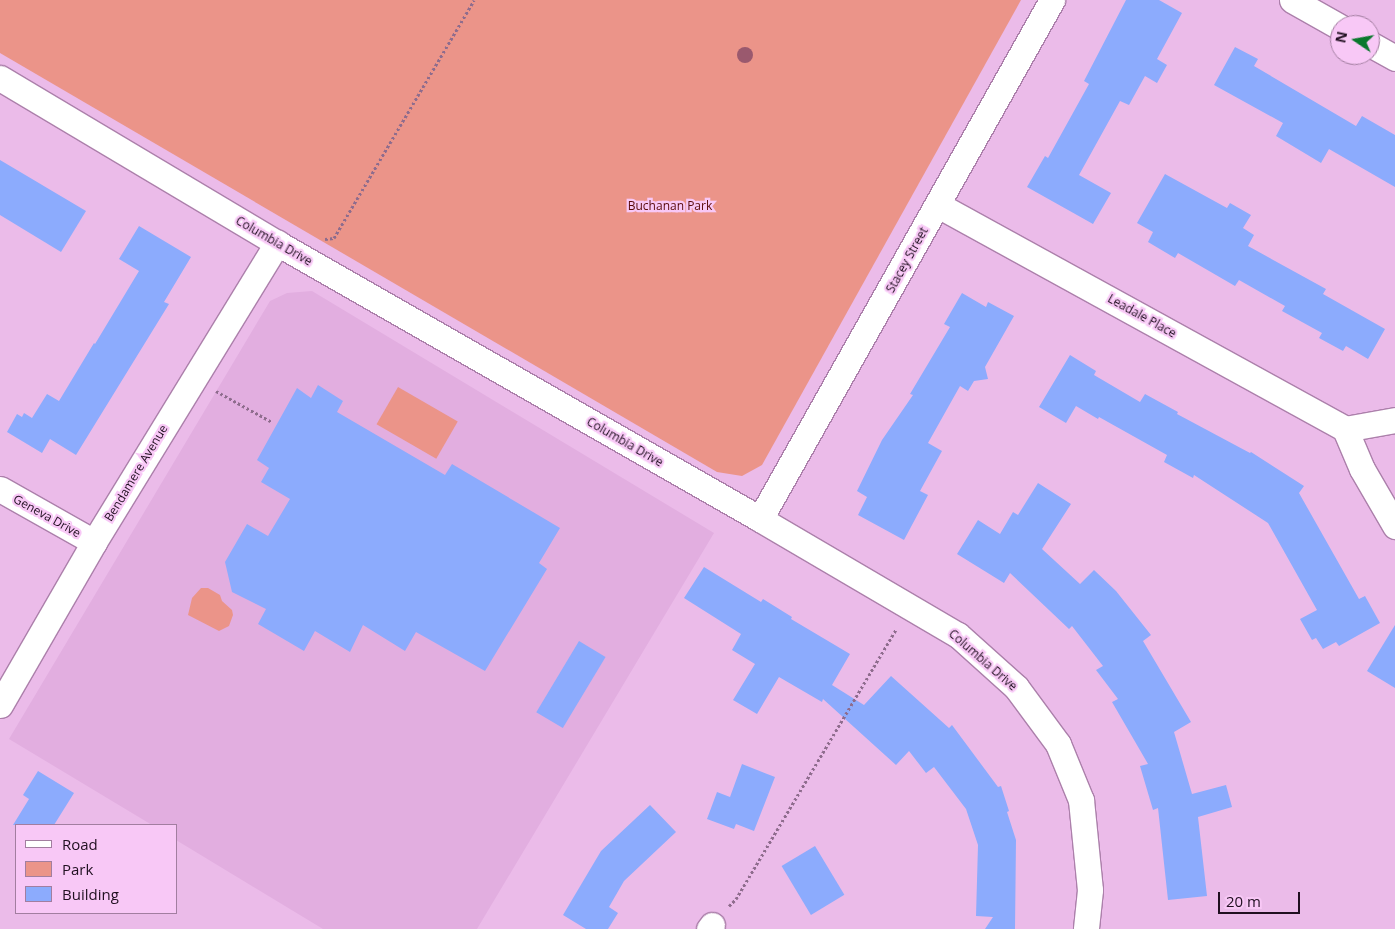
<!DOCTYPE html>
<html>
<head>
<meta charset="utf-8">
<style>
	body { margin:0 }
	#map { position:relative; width:1395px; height:929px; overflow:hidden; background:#ebbbe9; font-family:"Open Sans",sans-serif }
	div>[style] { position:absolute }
	.built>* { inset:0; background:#e2aee0 }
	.green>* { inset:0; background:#eb9489; transform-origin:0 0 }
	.building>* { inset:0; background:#8cabfd; transform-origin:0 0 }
	.path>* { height:3px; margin-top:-1.5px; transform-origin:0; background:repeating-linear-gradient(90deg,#8e6c8d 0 2.5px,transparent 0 5px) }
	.roads { filter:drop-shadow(1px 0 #ac80ab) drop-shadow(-1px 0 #ac80ab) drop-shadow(0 1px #ac80ab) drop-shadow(0 -1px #ac80ab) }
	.minor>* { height:25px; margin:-12.5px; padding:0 12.5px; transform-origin:12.5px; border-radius:12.5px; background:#fff }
	.trees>* { width:16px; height:16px; margin:-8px; border-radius:50%; background:#9a596e }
	span { translate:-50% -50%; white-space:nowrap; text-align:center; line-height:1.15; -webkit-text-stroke:4.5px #f8c8f6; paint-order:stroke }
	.park-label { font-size:12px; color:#580909 }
	.street-label { font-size:12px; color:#200f20 }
	.legend { position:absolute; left:15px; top:824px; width:162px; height:90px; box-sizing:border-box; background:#f8c8f6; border:1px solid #a27ea0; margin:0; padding:6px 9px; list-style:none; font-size:15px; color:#200f20 }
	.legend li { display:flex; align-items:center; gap:10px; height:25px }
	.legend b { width:25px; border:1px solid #a27ea0 }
	.north { position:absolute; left:1330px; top:15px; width:50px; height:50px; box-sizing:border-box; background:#f8c8f6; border:1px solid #a27ea0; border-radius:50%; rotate:282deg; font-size:14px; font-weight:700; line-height:20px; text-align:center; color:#200f20 }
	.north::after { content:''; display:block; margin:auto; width:18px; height:22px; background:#0a782d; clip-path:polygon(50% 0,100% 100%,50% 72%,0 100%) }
	.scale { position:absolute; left:1218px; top:892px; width:82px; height:22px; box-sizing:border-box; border:2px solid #200f20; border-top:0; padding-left:6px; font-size:15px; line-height:18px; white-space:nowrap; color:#200f20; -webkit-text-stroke:4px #f8c8f6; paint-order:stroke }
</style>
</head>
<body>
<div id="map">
	<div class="built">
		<div style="clip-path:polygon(312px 291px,714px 533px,477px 929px,323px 929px,176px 840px,176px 825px,152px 825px,9px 739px,270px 301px,287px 293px)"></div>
	</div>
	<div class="green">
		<div style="clip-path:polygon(0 0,1021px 0,762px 465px,742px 476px,717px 472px,0 53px)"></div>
		<div style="left:398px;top:387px;width:69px;height:43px;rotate:30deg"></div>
		<div style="clip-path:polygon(201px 588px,208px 588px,220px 595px,222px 601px,232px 610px,233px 615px,229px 626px,219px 631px,188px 615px,192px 598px)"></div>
	</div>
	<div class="building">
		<div style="clip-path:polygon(1126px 0,1159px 0,1182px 13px,1157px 59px,1167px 65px,1157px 83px,1145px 76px,1129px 105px,1120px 101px,1079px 175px,1111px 193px,1093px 224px,1027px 187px,1045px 156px,1048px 158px,1089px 84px,1084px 81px)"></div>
		<div style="clip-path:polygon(1235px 47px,1258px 59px,1254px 66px,1356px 126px,1362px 116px,1395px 135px,1395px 187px,1329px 149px,1321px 163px,1276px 136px,1283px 123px,1214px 85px)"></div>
		<div style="clip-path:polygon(0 160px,86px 211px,61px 252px,0 215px)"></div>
		<div style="clip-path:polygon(1165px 174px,1227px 208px,1230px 203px,1251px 215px,1243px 228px,1254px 235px,1248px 246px,1326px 289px,1323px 294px,1385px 329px,1368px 359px,1346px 346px,1343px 351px,1319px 338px,1322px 333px,1282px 311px,1285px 306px,1239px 280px,1235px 286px,1178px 253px,1175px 258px,1148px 242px,1153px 232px,1137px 223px)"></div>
		<div style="clip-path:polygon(139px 226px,191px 257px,164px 302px,169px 304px,76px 455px,50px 439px,42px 453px,7px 432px,17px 414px,22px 417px,24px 413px,32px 418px,47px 394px,59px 401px,94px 343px,95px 344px,139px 271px,119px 259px)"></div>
		<div style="clip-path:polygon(962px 293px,986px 307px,988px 302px,1014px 316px,985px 367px,988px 379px,974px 381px,968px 391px,960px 386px,928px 443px,942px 451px,920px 491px,928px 495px,904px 540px,858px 515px,867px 497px,857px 491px,882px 440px,913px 395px,910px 394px,950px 327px,944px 324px)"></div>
		<div style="clip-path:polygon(1070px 355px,1096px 371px,1094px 375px,1140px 402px,1145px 394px,1178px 412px,1177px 414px,1250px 453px,1251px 452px,1304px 486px,1299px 493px,1359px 599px,1365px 596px,1380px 623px,1339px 646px,1336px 642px,1323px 649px,1316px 638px,1312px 640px,1300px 619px,1317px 610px,1268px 523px,1194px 475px,1193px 478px,1164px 462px,1167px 455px,1099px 417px,1098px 419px,1076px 406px,1066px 423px,1039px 407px)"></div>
		<div style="clip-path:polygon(318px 385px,343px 401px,337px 412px,445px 475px,452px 464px,560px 528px,539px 563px,547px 569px,485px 671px,416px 632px,405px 651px,363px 625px,350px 652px,315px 631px,304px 651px,258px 624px,266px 609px,232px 592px,225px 562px,247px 524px,268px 536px,290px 499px,261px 482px,269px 468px,257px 460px,297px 388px,311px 398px)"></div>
		<div style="clip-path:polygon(1038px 483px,1071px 504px,1042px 549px,1080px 584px,1094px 570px,1116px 591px,1151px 635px,1143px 641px,1191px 722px,1174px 732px,1192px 794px,1226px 785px,1232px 807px,1198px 817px,1207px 896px,1168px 900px,1158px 808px,1153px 810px,1140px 766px,1148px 764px,1112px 702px,1118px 699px,1096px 670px,1103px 666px,1072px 626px,1069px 629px,1010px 573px,1004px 583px,957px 554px,978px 520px,1000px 534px,1013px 512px,1018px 515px)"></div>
		<div style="clip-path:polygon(704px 567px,761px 602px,763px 599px,792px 617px,791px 619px,850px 654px,832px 685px,864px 705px,891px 676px,949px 728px,952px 725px,998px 787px,1001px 786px,1009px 811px,1007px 812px,1016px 840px,1015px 929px,985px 929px,993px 917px,976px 916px,978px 845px,966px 809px,934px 767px,926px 773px,909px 751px,896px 765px,823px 699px,822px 702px,779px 677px,757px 714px,733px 700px,755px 664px,732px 650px,741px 634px,684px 598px)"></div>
		<div style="clip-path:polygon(1395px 625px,1395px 688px,1367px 671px)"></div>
		<div style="left:579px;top:641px;width:31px;height:83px;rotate:31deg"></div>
		<div style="clip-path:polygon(742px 764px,775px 777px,754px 831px,736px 824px,734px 829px,707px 819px,717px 792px,730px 797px)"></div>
		<div style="clip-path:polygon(38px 771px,74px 793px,54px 825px,13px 825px,29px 799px,23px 795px)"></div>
		<div style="clip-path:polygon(650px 805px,676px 832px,624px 881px,609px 907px,618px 913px,608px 929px,586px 929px,563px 915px,601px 851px)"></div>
		<div style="left:815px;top:846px;width:57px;height:39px;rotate:59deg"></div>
	</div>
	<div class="path">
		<div style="left:325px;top:239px;width:9px;rotate:-6deg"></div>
		<div style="left:334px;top:238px;width:276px;rotate:-59.5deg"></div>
		<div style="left:216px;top:391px;width:64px;rotate:29deg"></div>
		<div style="left:729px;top:906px;width:10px;rotate:-45deg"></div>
		<div style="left:736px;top:899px;width:314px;rotate:-59.3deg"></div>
	</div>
	<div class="roads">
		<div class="minor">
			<div style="left:1292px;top:0;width:55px;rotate:29.4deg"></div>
			<div style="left:1370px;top:44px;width:29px;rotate:29deg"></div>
			<div style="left:0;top:78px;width:322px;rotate:30.8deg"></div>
			<div style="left:277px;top:243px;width:556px;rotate:29.74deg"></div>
			<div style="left:760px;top:519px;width:229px;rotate:30.4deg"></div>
			<div style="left:958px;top:635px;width:78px;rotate:41.9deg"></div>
			<div style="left:1016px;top:687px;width:71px;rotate:53.6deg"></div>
			<div style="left:1058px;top:744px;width:61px;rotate:67.7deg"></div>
			<div style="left:1081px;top:800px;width:90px;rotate:84.3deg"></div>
			<div style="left:1090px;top:890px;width:39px;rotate:96deg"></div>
			<div style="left:938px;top:205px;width:465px;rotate:28.8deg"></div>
			<div style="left:1345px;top:429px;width:43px;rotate:67deg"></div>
			<div style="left:1362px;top:469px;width:66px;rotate:59.9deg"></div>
			<div style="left:1345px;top:429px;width:51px;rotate:-10.2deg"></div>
			<div style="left:0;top:489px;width:108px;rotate:29.4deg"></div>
			<div style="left:760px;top:519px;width:596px;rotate:-60.64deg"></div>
			<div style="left:0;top:705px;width:188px;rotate:-60deg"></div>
			<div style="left:94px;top:542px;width:351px;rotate:-58.5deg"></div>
			<div style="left:709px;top:929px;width:5px;rotate:-53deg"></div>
		</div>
	</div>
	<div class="trees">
		<div style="left:745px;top:55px"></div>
	</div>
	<div class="park-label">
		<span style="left:670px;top:206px">Buchanan Park</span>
	</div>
	<div class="street-label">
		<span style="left:274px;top:241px;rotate:30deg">Columbia Drive</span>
		<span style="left:907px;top:260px;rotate:-61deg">Stacey Street</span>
		<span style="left:1142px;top:316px;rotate:29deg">Leadale Place</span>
		<span style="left:625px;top:442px;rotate:30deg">Columbia Drive</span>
		<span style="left:136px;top:473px;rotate:-59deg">Bendamere Avenue</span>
		<span style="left:47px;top:516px;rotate:29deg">Geneva Drive</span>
		<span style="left:983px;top:660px;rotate:41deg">Columbia Drive</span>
	</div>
	<ul class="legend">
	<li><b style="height:6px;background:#fff"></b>Road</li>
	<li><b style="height:14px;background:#eb9489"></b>Park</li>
	<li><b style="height:14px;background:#8cabfd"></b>Building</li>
	</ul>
	<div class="north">N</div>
	<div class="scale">20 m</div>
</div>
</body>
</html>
